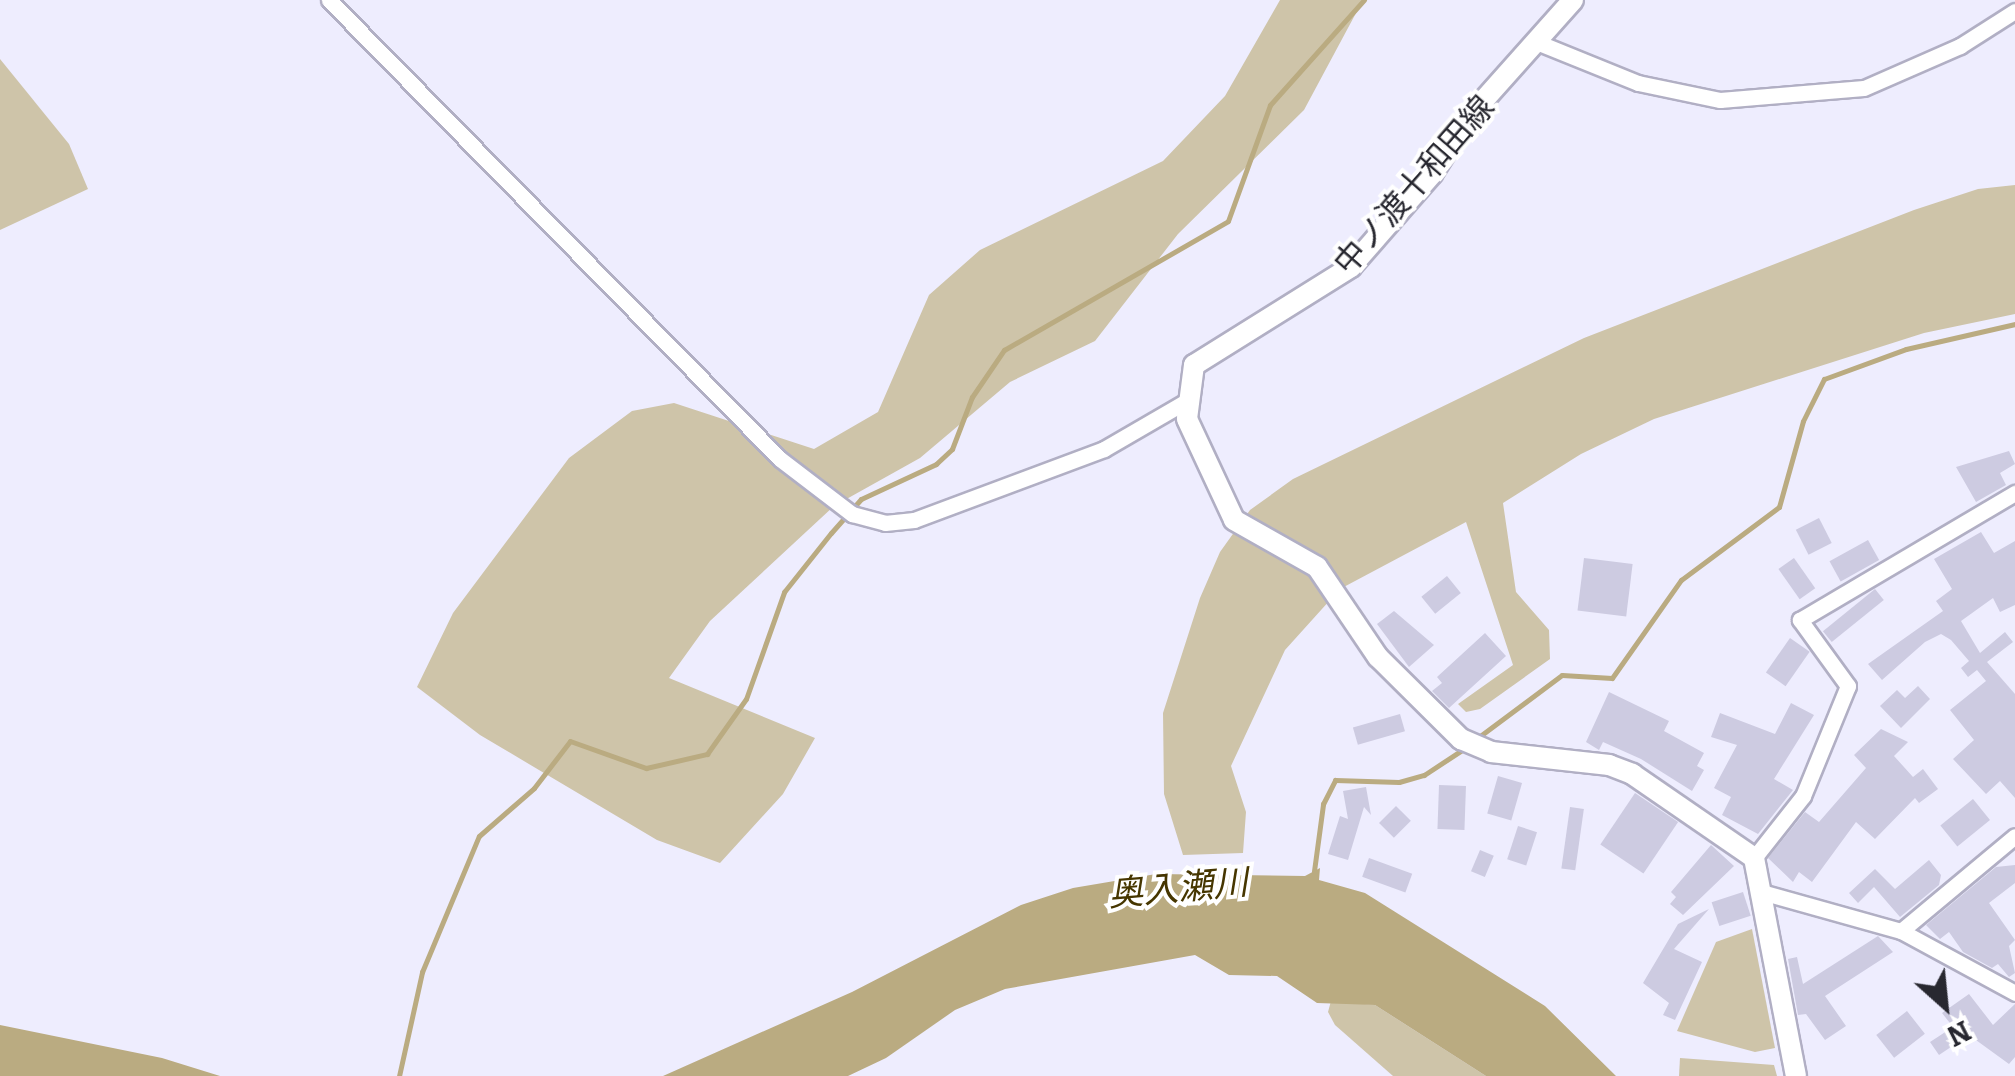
<!DOCTYPE html>
<html>
<head>
<meta charset="utf-8">
<style>
	body { margin:0 }
	#map { position:relative; width:2015px; height:1076px; overflow:hidden; background:#eeedfe; font-family:Bitter,"Noto Sans JP",serif }
	div>[style] { position:absolute }
	.green>* { inset:0; background:#cec4a9 }
	.water>* { inset:0; background:#baab81 }
	.stream>* { height:5px; margin:-2.5px; padding:0 2.5px; transform-origin:2.5px; border-radius:2.5px; background:#baab81 }
	.building>* { inset:0; background:#cdcbe1; transform-origin:0 0 }
	.roads { filter:drop-shadow(2px 0 #b1afc4) drop-shadow(-2px 0 #b1afc4) drop-shadow(0 2px #b1afc4) drop-shadow(0 -2px #b1afc4) }
	.street>* { height:15px; margin:-7.5px; padding:0 7.5px; transform-origin:7.5px; border-radius:7.5px; background:#fff }
	.secondary>* { height:20px; margin:-10px; padding:0 10px; transform-origin:10px; border-radius:10px; background:#fff }
	span { translate:-50% -50%; white-space:nowrap; text-align:center; line-height:1.15; -webkit-text-stroke:8px #fff; paint-order:stroke }
	.street-label { font-size:32px; color:#282830 }
	.water-label { font-size:35px; color:#463600; font-style:italic }
	.north { position:absolute; left:1895px; top:956px; width:100px; height:100px; -webkit-text-stroke:8px #fff; paint-order:stroke; rotate:153deg; font-size:28px; font-weight:700; line-height:40px; text-align:center; color:#282830 }
	.north::after { content:''; display:block; margin:auto; width:35px; height:45px; background:#282830; clip-path:polygon(50% 0,100% 100%,50% 72%,0 100%) }
</style>
</head>
<body>
<div id="map">
	<div class="green">
		<div style="clip-path:polygon(1280px 0,1363px 0,1304px 110px,1178px 234px,1095px 341px,1010px 382px,920px 458px,834px 506px,710px 621px,669px 678px,815px 738px,783px 794px,720px 863px,657px 840px,480px 735px,417px 687px,453px 613px,569px 458px,632px 411px,674px 403px,814px 449px,878px 412px,929px 295px,980px 250px,1163px 161px,1225px 96px)"></div>
		<div style="clip-path:polygon(0 59px,69px 144px,88px 189px,0 230px)"></div>
		<div style="clip-path:polygon(2015px 185px,2015px 314px,1924px 333px,1654px 419px,1581px 454px,1503px 503px,1516px 592px,1549px 630px,1550px 659px,1480px 709px,1466px 712px,1458px 704px,1513px 665px,1466px 522px,1340px 589px,1285px 650px,1231px 766px,1246px 812px,1243px 853px,1183px 855px,1164px 794px,1163px 713px,1200px 598px,1220px 552px,1250px 510px,1293px 479px,1584px 338px,1914px 210px,1978px 189px)"></div>
		<div style="clip-path:polygon(1752px 929px,1775px 1048px,1755px 1052px,1677px 1031px,1716px 942px)"></div>
		<div style="clip-path:polygon(1331px 1001px,1375px 1005px,1486px 1076px,1393px 1076px,1335px 1025px,1328px 1012px)"></div>
		<div style="clip-path:polygon(1680px 1058px,1774px 1065px,1777px 1076px,1679px 1076px)"></div>
	</div>
	<div class="water">
		<div style="clip-path:polygon(1320px 868px,1319px 880px,1365px 893px,1545px 1006px,1616px 1076px,1486px 1076px,1375px 1005px,1317px 1003px,1277px 976px,1229px 975px,1195px 955px,1005px 989px,955px 1010px,886px 1058px,848px 1076px,663px 1076px,852px 992px,1021px 905px,1073px 888px,1156px 874px,1305px 876px)"></div>
		<div style="clip-path:polygon(0 1025px,162px 1058px,220px 1076px,0 1076px)"></div>
	</div>
	<div class="stream">
		<div style="left:1476px;top:739px;width:107px;rotate:-36.7deg"></div>
		<div style="left:1562px;top:675px;width:50px;rotate:3.4deg"></div>
		<div style="left:1612px;top:678px;width:120px;rotate:-54.9deg"></div>
		<div style="left:1681px;top:580px;width:122px;rotate:-36.7deg"></div>
		<div style="left:1779px;top:507px;width:89px;rotate:-74.4deg"></div>
		<div style="left:1803px;top:421px;width:47px;rotate:-63.4deg"></div>
		<div style="left:1824px;top:379px;width:87px;rotate:-20.1deg"></div>
		<div style="left:1906px;top:349px;width:112px;rotate:-12.9deg"></div>
		<div style="left:1314px;top:871px;width:68px;rotate:-82.3deg"></div>
		<div style="left:1323px;top:804px;width:27px;rotate:-63deg"></div>
		<div style="left:1335px;top:780px;width:64px;rotate:1.8deg"></div>
		<div style="left:1399px;top:782px;width:26px;rotate:-16deg"></div>
		<div style="left:1424px;top:775px;width:53px;rotate:-33.4deg"></div>
		<div style="left:399px;top:1076px;width:107px;rotate:-77.5deg"></div>
		<div style="left:422px;top:972px;width:147px;rotate:-67.3deg"></div>
		<div style="left:479px;top:836px;width:73px;rotate:-41.1deg"></div>
		<div style="left:534px;top:788px;width:59px;rotate:-52.5deg"></div>
		<div style="left:570px;top:741px;width:81px;rotate:19.6deg"></div>
		<div style="left:646px;top:768px;width:63px;rotate:-12.9deg"></div>
		<div style="left:707px;top:754px;width:67px;rotate:-54.7deg"></div>
		<div style="left:746px;top:699px;width:114px;rotate:-70.4deg"></div>
		<div style="left:784px;top:592px;width:75px;rotate:-51.5deg"></div>
		<div style="left:831px;top:533px;width:45px;rotate:-48.6deg"></div>
		<div style="left:861px;top:499px;width:83px;rotate:-25deg"></div>
		<div style="left:936px;top:464px;width:22px;rotate:-43deg"></div>
		<div style="left:952px;top:449px;width:56px;rotate:-69deg"></div>
		<div style="left:972px;top:397px;width:57px;rotate:-55.8deg"></div>
		<div style="left:1004px;top:350px;width:258px;rotate:-29.9deg"></div>
		<div style="left:1228px;top:221px;width:123px;rotate:-70.1deg"></div>
		<div style="left:1270px;top:105px;width:141px;rotate:-48.2deg"></div>
	</div>
	<div class="building">
		<div style="clip-path:polygon(2009px 451px,2015px 464px,2000px 473px,2006px 485px,1976px 502px,1956px 467px)"></div>
		<div style="left:1819px;top:518px;width:28px;height:26px;rotate:63deg"></div>
		<div style="clip-path:polygon(1981px 532px,1994px 553px,2015px 541px,2015px 605px,2000px 612px,1993px 598px,1961px 621px,1980px 653px,2005px 632px,2013px 642px,1987px 662px,2015px 694px,2015px 798px,2000px 781px,1986px 794px,1953px 759px,1974px 740px,1950px 710px,1986px 681px,1977px 670px,1968px 677px,1961px 668px,1969px 661px,1951px 640px,1941px 634px,1925px 642px,1882px 680px,1868px 664px,1943px 611px,1936px 601px,1952px 589px,1934px 559px)"></div>
		<div style="left:1868px;top:540px;width:23px;height:44px;rotate:61deg"></div>
		<div style="left:1584px;top:558px;width:49px;height:53px;rotate:7deg"></div>
		<div style="left:1794px;top:558px;width:37px;height:19px;rotate:55deg"></div>
		<div style="left:1447px;top:576px;width:22px;height:33px;rotate:51deg"></div>
		<div style="left:1875px;top:589px;width:14px;height:67px;rotate:51deg"></div>
		<div style="clip-path:polygon(1394px 611px,1434px 645px,1409px 667px,1377px 624px)"></div>
		<div style="clip-path:polygon(1485px 633px,1506px 656px,1449px 708px,1432px 691px,1442px 683px,1437px 677px)"></div>
		<div style="left:1790px;top:638px;width:24px;height:42px;rotate:35deg"></div>
		<div style="clip-path:polygon(1918px 686px,1930px 699px,1901px 728px,1880px 706px,1897px 690px,1905px 698px)"></div>
		<div style="clip-path:polygon(1609px 692px,1669px 721px,1664px 731px,1704px 753px,1697px 766px,1704px 770px,1692px 791px,1641px 759px,1603px 742px,1599px 750px,1586px 742px)"></div>
		<div style="clip-path:polygon(1791px 703px,1814px 715px,1774px 779px,1793px 790px,1758px 834px,1722px 815px,1731px 797px,1714px 788px,1737px 745px,1711px 737px,1720px 713px,1775px 734px)"></div>
		<div style="left:1400px;top:714px;width:18px;height:49px;rotate:74deg"></div>
		<div style="clip-path:polygon(1881px 729px,1908px 742px,1894px 756px,1913px 777px,1923px 769px,1938px 789px,1919px 803px,1915px 798px,1875px 839px,1856px 822px,1812px 882px,1799px 872px,1793px 882px,1768px 858px,1805px 812px,1819px 822px,1866px 768px,1854px 755px)"></div>
		<div style="left:1498px;top:776px;width:25px;height:39px;rotate:16deg"></div>
		<div style="left:1439px;top:785px;width:27px;height:44px;rotate:2deg"></div>
		<div style="clip-path:polygon(1366px 787px,1371px 815px,1364px 807px,1348px 860px,1328px 854px,1340px 816px,1348px 819px,1343px 791px)"></div>
		<div style="left:1635px;top:793px;width:52px;height:62px;rotate:34deg"></div>
		<div style="left:1973px;top:799px;width:27px;height:42px;rotate:51deg"></div>
		<div style="left:1396px;top:806px;width:21px;height:24px;rotate:45deg"></div>
		<div style="left:1570px;top:807px;width:14px;height:62px;rotate:8deg"></div>
		<div style="left:1518px;top:826px;width:20px;height:35px;rotate:18deg"></div>
		<div style="clip-path:polygon(1711px 845px,1734px 866px,1683px 915px,1670px 904px,1676px 897px,1671px 892px)"></div>
		<div style="left:1480px;top:850px;width:15px;height:23px;rotate:23deg"></div>
		<div style="left:1369px;top:858px;width:46px;height:20px;rotate:20deg"></div>
		<div style="clip-path:polygon(1929px 860px,1941px 875px,1939px 885px,1900px 917px,1874px 887px,1858px 903px,1849px 893px,1875px 869px,1895px 889px)"></div>
		<div style="clip-path:polygon(2015px 865px,2015px 883px,1989px 903px,2015px 940px,2009px 946px,2015px 973px,2009px 977px,1998px 964px,1992px 968px,1963px 952px,1949px 932px,1940px 939px,1926px 925px,1996px 867px)"></div>
		<div style="left:1743px;top:892px;width:25px;height:33px;rotate:72deg"></div>
		<div style="clip-path:polygon(1709px 909px,1674px 949px,1702px 962px,1675px 1020px,1663px 1015px,1669px 1003px,1643px 983px,1678px 924px)"></div>
		<div style="clip-path:polygon(1878px 936px,1893px 952px,1825px 996px,1846px 1026px,1825px 1040px,1806px 1014px,1798px 1015px,1788px 959px,1797px 957px,1803px 984px)"></div>
		<div style="clip-path:polygon(1969px 994px,1993px 1025px,2015px 1004px,2015px 1057px,2009px 1064px,1969px 1035px,1939px 1055px,1930px 1042px,1953px 1027px,1942px 1013px)"></div>
		<div style="left:1907px;top:1011px;width:29px;height:39px;rotate:52deg"></div>
	</div>
	<div class="roads">
		<div class="street">
			<div style="left:329px;top:0;width:643px;rotate:45.5deg"></div>
			<div style="left:780px;top:459px;width:91px;rotate:37.4deg"></div>
			<div style="left:852px;top:514px;width:34px;rotate:15deg"></div>
			<div style="left:885px;top:523px;width:29px;rotate:-6deg"></div>
			<div style="left:914px;top:520px;width:203px;rotate:-20.5deg"></div>
			<div style="left:1104px;top:449px;width:94px;rotate:-30.1deg"></div>
			<div style="left:1539px;top:43px;width:107px;rotate:22deg"></div>
			<div style="left:1638px;top:83px;width:84px;rotate:11.7deg"></div>
			<div style="left:1720px;top:100px;width:144px;rotate:-4.8deg"></div>
			<div style="left:1864px;top:88px;width:105px;rotate:-23.6deg"></div>
			<div style="left:1960px;top:46px;width:65px;rotate:-32.5deg"></div>
			<div style="left:1754px;top:858px;width:79px;rotate:-51.7deg"></div>
			<div style="left:1803px;top:796px;width:119px;rotate:-67.8deg"></div>
			<div style="left:1848px;top:686px;width:82px;rotate:-126deg"></div>
			<div style="left:1800px;top:620px;width:250px;rotate:-30.6deg"></div>
			<div style="left:1765px;top:893px;width:141px;rotate:15.6deg"></div>
			<div style="left:1901px;top:931px;width:130px;rotate:28.5deg"></div>
			<div style="left:1901px;top:931px;width:148px;rotate:-39.8deg"></div>
		</div>
		<div class="secondary">
			<div style="left:1573px;top:0;width:159px;rotate:131.7deg"></div>
			<div style="left:1467px;top:119px;width:65px;rotate:122.5deg"></div>
			<div style="left:1432px;top:174px;width:123px;rotate:131.1deg"></div>
			<div style="left:1351px;top:267px;width:185px;rotate:148deg"></div>
			<div style="left:1194px;top:365px;width:54px;rotate:97.4deg"></div>
			<div style="left:1187px;top:419px;width:111px;rotate:65deg"></div>
			<div style="left:1234px;top:520px;width:95px;rotate:29.5deg"></div>
			<div style="left:1317px;top:567px;width:109px;rotate:55.9deg"></div>
			<div style="left:1378px;top:657px;width:117px;rotate:44.7deg"></div>
			<div style="left:1461px;top:739px;width:33px;rotate:23deg"></div>
			<div style="left:1491px;top:752px;width:119px;rotate:6.3deg"></div>
			<div style="left:1609px;top:765px;width:25px;rotate:21deg"></div>
			<div style="left:1632px;top:774px;width:148px;rotate:34.5deg"></div>
			<div style="left:1754px;top:858px;width:222px;rotate:79.1deg"></div>
		</div>
	</div>
	<div class="street-label">
		<span style="left:1414px;top:185px;rotate:-49deg">中ノ渡十和田線</span>
	</div>
	<div class="water-label">
		<span style="left:1178px;top:888px;rotate:-5deg">奥入瀬川</span>
	</div>
	<div class="north">N</div>
</div>
</body>
</html>
